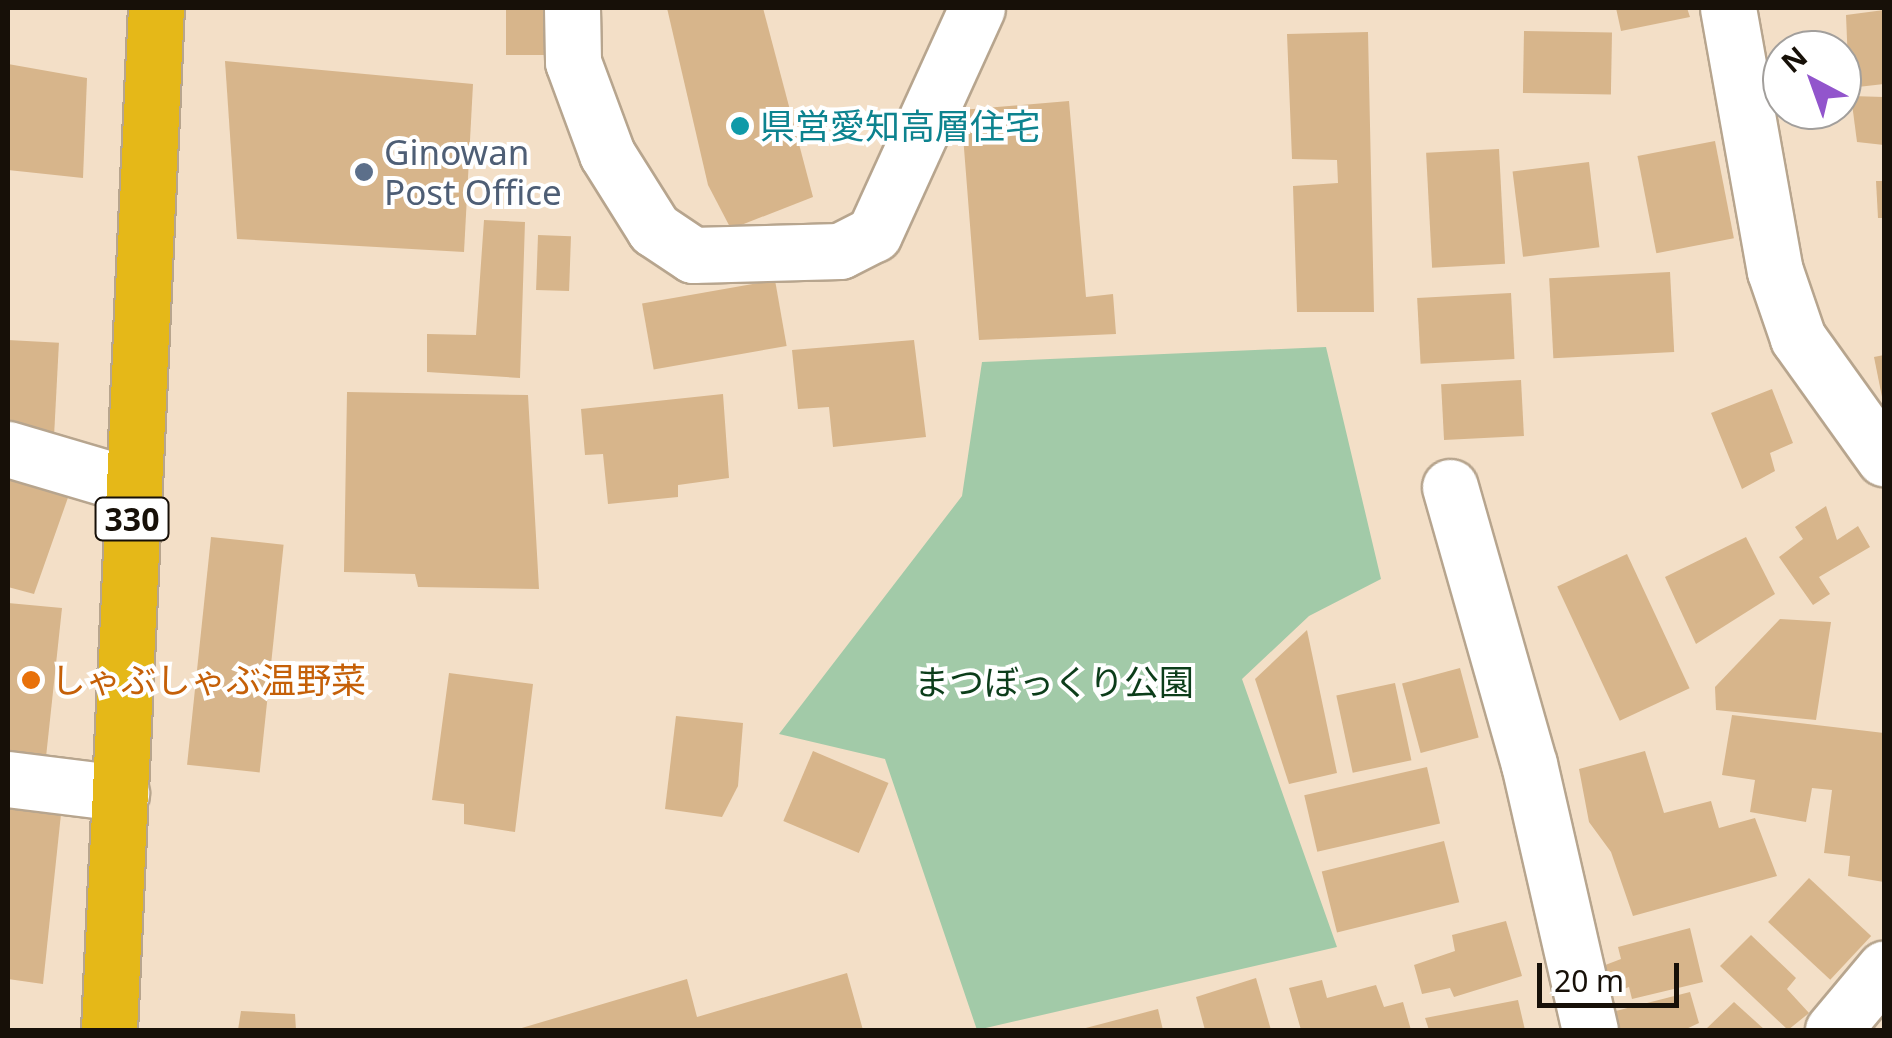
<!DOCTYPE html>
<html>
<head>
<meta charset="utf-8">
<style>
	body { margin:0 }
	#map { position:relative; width:1892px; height:1038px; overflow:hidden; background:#f3dfc7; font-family:"Noto Sans","Noto Sans JP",sans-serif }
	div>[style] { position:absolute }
	.green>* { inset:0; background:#a2caa8 }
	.building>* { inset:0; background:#d7b58b; transform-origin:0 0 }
	.roads { filter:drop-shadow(2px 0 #b7a58e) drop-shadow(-2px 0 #b7a58e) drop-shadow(0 2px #b7a58e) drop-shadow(0 -2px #b7a58e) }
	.minor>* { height:55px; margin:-27.5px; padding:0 27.5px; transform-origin:27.5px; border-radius:27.5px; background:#fff }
	.highway>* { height:55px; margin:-27.5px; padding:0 27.5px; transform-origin:27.5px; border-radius:27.5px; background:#e5b818 }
	.dots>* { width:28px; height:28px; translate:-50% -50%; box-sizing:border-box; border:5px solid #fff; border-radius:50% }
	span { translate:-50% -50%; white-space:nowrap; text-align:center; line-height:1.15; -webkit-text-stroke:8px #fff; paint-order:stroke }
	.shield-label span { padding:2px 8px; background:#fff; border:2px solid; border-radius:8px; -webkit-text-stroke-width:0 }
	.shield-label { font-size:32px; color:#171008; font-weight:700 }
	.culture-label { font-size:35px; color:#0d838f }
	.left { translate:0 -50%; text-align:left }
	.service-label { font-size:35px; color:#4e5e75 }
	.food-label { font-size:35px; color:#c56008 }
	.park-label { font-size:35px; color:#0c3d1a }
	.frame { position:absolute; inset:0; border:10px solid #171008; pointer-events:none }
	.north { position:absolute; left:1762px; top:30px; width:100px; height:100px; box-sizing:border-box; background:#fff; border:2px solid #a29f9c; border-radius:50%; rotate:319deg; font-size:28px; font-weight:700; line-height:40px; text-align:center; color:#171008 }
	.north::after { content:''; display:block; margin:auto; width:35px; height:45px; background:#9255cc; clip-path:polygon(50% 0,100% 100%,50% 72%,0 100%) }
	.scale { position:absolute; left:1537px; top:963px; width:142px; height:45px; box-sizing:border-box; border:5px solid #171008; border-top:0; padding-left:12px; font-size:30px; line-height:35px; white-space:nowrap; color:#171008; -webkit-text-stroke:8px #fff; paint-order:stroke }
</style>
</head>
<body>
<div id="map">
	<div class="green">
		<div style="clip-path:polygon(1326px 347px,1381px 579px,1309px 616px,1242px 679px,1337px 947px,977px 1030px,885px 759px,779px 734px,962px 496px,982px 362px)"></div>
	</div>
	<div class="building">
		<div style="left:506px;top:8px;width:42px;height:47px"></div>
		<div style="clip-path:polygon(667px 8px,763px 8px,813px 197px,731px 229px,708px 185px)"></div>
		<div style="clip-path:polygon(1616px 8px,1687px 8px,1690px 17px,1621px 31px)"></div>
		<div style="clip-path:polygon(1884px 10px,1884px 84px,1849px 88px,1846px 15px)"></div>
		<div style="left:1524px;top:31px;width:88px;height:62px;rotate:1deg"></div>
		<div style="clip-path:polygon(1368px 32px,1374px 312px,1297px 312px,1293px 186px,1338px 183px,1337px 160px,1292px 159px,1287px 34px)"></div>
		<div style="clip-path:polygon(225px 61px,473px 84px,464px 252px,237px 239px)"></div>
		<div style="clip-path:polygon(8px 64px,87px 78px,83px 178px,8px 170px)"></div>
		<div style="clip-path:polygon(1851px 96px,1884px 97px,1884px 145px,1857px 142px)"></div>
		<div style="clip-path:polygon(1069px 101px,1086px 297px,1113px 294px,1116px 334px,979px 340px,961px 110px)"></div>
		<div style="left:1715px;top:141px;width:99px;height:79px;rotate:79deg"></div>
		<div style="left:1499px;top:149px;width:115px;height:73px;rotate:87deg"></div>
		<div style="left:1589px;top:162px;width:86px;height:77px;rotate:83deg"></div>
		<div style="clip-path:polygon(1876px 181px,1884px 181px,1884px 218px,1878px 218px)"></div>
		<div style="clip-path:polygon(484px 220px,525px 222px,520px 378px,427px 372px,427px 334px,476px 335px)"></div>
		<div style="left:538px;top:235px;width:33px;height:55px;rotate:2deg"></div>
		<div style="left:1670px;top:272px;width:80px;height:121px;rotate:87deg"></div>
		<div style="left:775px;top:280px;width:67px;height:135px;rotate:80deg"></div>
		<div style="left:1511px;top:293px;width:66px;height:94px;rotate:87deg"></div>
		<div style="left:8px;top:340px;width:51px;height:103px;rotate:3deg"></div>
		<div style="clip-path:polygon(914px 340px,926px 437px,833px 447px,829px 407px,798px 409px,792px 350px)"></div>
		<div style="clip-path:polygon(1884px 355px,1884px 402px,1883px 402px,1874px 357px)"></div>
		<div style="left:1521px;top:380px;width:56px;height:80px;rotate:87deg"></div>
		<div style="clip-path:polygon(1772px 389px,1793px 443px,1770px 453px,1775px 471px,1742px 489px,1711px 413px)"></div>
		<div style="clip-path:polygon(347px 392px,528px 395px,539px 589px,418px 587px,415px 574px,344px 572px)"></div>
		<div style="clip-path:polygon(723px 394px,729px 478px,678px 485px,678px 497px,608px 504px,603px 454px,585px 455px,581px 409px)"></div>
		<div style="clip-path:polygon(8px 470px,71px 489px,34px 594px,8px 587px)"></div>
		<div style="clip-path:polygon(1826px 506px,1837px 540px,1858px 526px,1870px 547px,1819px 577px,1830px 594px,1813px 605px,1779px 557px,1803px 539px,1795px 527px)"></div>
		<div style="left:211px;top:537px;width:73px;height:229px;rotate:6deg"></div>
		<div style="clip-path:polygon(1746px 537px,1775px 594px,1696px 644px,1665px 577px)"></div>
		<div style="left:1627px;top:554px;width:148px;height:77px;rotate:65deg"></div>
		<div style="clip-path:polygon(8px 603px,62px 608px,46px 757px,8px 752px)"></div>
		<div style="clip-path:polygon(1780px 619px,1831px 622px,1816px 720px,1716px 710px,1715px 687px)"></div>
		<div style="clip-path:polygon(1307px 630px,1337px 773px,1289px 784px,1255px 679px)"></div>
		<div style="left:1460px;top:668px;width:72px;height:60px;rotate:75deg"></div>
		<div style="clip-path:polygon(449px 673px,533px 684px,515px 832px,464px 824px,464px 804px,432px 800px)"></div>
		<div style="left:1395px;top:683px;width:79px;height:60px;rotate:78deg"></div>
		<div style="clip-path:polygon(1732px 715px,1884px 733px,1884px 882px,1848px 876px,1850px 856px,1824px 853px,1832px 790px,1812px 788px,1806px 822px,1750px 812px,1755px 780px,1722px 775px)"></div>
		<div style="clip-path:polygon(676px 716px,743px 723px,738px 786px,722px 817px,665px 809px)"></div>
		<div style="left:813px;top:751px;width:82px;height:76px;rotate:23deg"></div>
		<div style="clip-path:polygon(1645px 751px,1664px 813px,1711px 801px,1719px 828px,1755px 818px,1777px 876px,1633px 916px,1611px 852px,1589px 822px,1579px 769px)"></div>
		<div style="left:1427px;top:767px;width:58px;height:126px;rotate:77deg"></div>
		<div style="clip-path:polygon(8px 806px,61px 814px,43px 984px,8px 979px)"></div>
		<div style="left:1444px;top:841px;width:63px;height:126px;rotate:76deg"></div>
		<div style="left:1809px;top:878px;width:85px;height:60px;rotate:43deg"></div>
		<div style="clip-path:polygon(1506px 921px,1522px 976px,1454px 997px,1450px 988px,1422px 994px,1414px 965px,1455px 951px,1452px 935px)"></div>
		<div style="clip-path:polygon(1690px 928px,1703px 982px,1632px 999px,1629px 987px,1608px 995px,1600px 967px,1621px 959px,1618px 947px)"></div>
		<div style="clip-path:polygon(1751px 935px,1796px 978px,1787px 989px,1809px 1013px,1788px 1030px,1720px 966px)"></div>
		<div style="clip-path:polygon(847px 973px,863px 1030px,515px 1030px,687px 979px,697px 1017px)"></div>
		<div style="clip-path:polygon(1256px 978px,1271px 1030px,1205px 1030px,1196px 997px)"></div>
		<div style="clip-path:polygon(1322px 980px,1327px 998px,1376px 985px,1384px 1007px,1403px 1002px,1411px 1030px,1301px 1030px,1289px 988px)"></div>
		<div style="clip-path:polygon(1690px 992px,1699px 1023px,1684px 1030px,1608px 1030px,1604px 1014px)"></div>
		<div style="clip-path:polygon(1518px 1000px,1525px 1030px,1429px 1030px,1425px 1018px)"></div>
		<div style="clip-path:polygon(1734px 1002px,1765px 1030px,1705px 1030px)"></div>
		<div style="clip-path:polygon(1158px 1009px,1163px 1030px,1083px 1030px,1082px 1029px)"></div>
		<div style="clip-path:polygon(241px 1011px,295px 1014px,296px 1030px,238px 1030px)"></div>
	</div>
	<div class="roads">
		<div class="minor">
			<div style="left:572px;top:8px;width:54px;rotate:88.9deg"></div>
			<div style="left:573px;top:62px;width:98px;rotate:69.7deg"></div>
			<div style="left:607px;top:154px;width:89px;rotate:57.9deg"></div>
			<div style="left:654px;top:229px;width:47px;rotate:33.7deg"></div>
			<div style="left:693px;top:255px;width:147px;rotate:-1.6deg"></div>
			<div style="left:840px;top:251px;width:38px;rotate:-27deg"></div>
			<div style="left:874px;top:234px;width:248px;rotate:-65.5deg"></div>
			<div style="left:1728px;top:8px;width:267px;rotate:79.9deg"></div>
			<div style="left:1775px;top:271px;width:71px;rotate:71.1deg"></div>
			<div style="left:1798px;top:338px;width:148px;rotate:54.4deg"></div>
			<div style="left:8px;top:449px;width:130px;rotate:16.5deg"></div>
			<div style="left:1450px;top:487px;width:288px;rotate:74.1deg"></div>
			<div style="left:1529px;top:764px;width:273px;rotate:77.1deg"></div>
			<div style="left:8px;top:779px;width:114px;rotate:7.1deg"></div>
			<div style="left:1833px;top:1030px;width:80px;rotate:-50.1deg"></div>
		</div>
		<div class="highway">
			<div style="left:109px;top:1030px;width:1023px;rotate:-87.37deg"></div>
		</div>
	</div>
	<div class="dots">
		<div style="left:740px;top:126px;background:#0f9aa8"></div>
		<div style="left:364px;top:172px;background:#5c6f8a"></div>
		<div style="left:31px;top:680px;background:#e8710a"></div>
	</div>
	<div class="shield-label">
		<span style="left:132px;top:519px">330</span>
	</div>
	<div class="culture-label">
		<span class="left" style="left:760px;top:126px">県営愛知高層住宅</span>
	</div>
	<div class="service-label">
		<span class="left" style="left:384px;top:172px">Ginowan<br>Post Office</span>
	</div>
	<div class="food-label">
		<span class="left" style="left:51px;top:680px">しゃぶしゃぶ温野菜</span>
	</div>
	<div class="park-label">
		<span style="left:1054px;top:682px">まつぼっくり公園</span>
	</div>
	<div class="frame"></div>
	<div class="north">N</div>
	<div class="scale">20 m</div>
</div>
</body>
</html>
